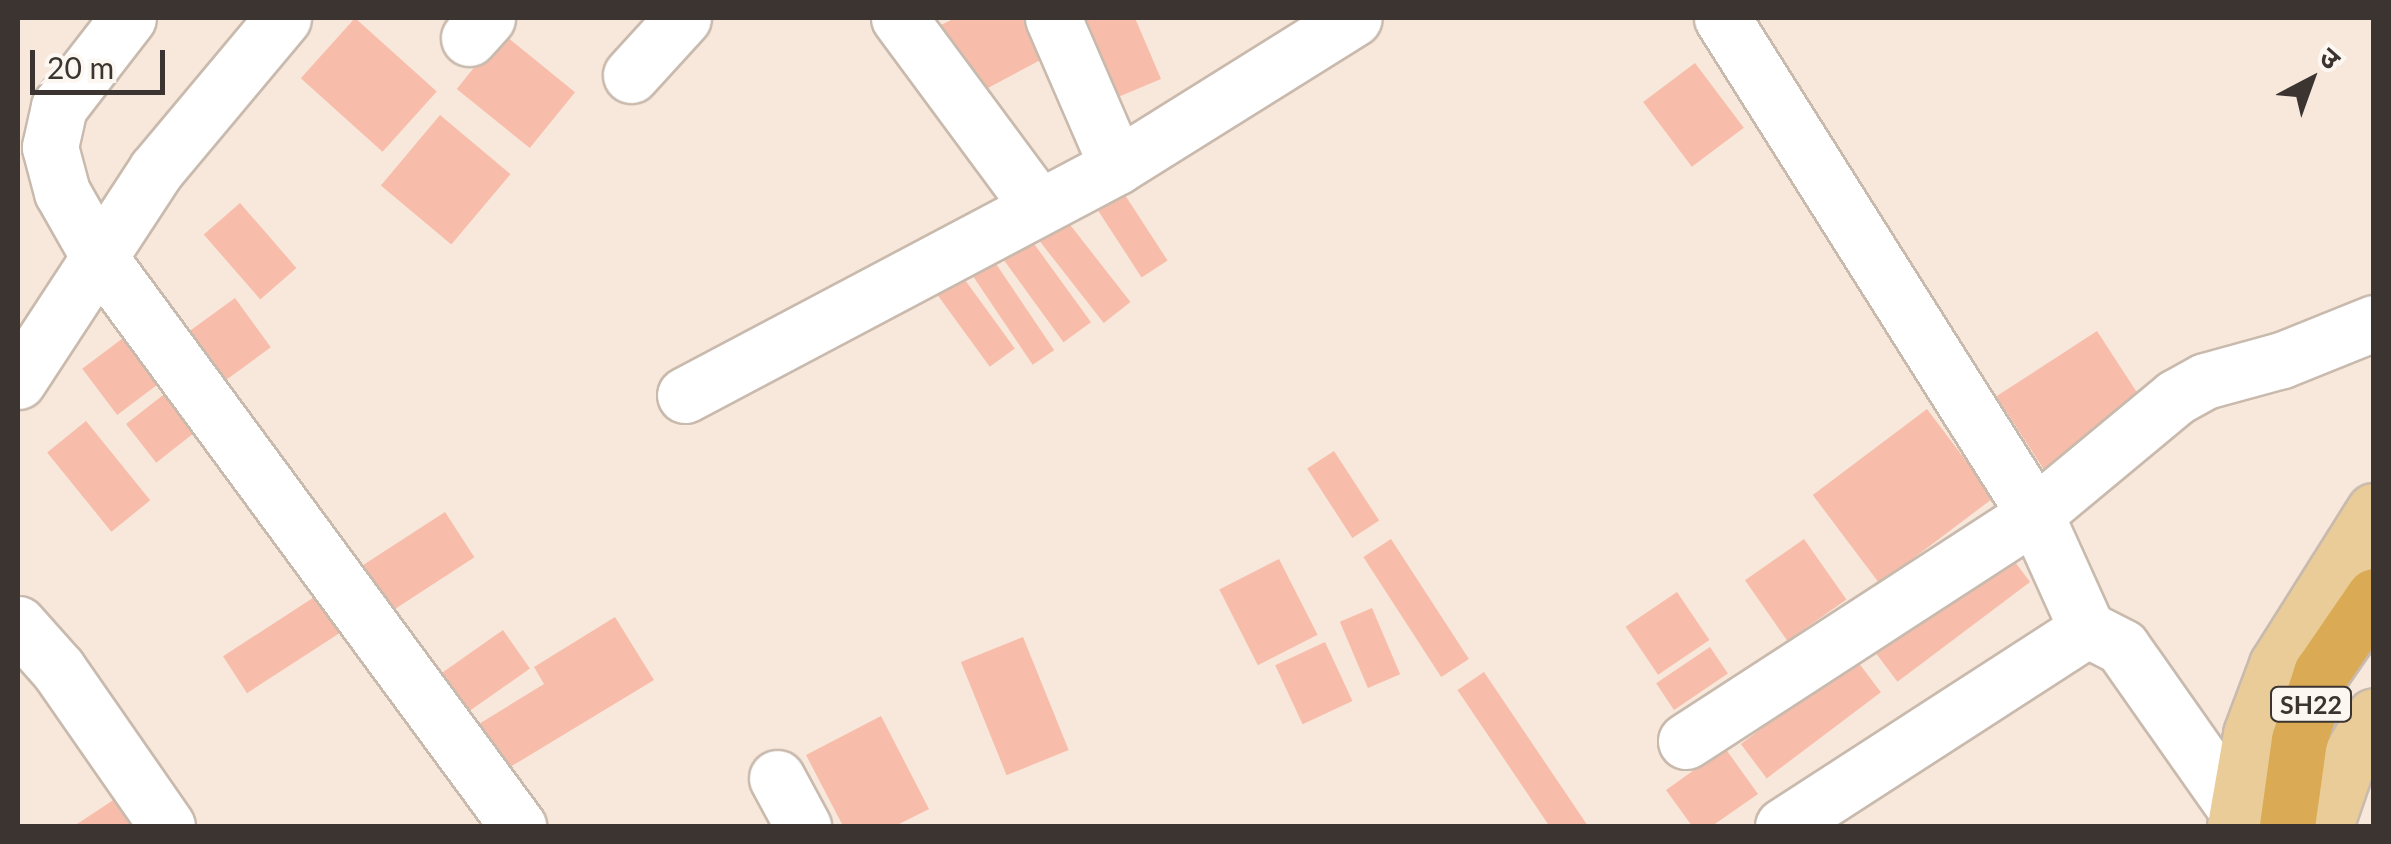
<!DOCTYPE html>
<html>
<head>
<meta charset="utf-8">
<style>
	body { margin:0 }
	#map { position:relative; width:2391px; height:844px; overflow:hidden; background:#f8e8db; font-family:Lato,"Noto Sans Devanagari",sans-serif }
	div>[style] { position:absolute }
	.building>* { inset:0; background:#f7bdaa; transform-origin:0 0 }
	.roads { filter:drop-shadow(2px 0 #c9baae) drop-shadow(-2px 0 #c9baae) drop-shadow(0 2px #c9baae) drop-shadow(0 -2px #c9baae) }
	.minor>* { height:55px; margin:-27.5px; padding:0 27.5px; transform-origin:27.5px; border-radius:27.5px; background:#fff }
	.major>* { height:55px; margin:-27.5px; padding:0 27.5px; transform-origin:27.5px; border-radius:27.5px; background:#e9cc98 }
	.highway>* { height:55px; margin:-27.5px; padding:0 27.5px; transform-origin:27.5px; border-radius:27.5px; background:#daaa54 }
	span { translate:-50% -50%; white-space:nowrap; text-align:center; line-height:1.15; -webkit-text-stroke:9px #fdf7f2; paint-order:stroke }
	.shield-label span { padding:2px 8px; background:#fdf7f2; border:2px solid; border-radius:8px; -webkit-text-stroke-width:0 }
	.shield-label { font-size:25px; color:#3b3430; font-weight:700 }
	.frame { position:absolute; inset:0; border:20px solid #3b3430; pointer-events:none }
	.north { position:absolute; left:2261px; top:30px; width:100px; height:100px; -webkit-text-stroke:8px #fdf7f2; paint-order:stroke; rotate:41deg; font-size:28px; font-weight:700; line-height:40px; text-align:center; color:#3b3430 }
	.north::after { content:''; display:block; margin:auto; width:35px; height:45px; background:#3b3430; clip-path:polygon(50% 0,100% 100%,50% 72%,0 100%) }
	.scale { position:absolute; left:30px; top:50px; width:135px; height:45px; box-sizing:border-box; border:5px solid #3b3430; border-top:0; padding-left:12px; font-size:30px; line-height:35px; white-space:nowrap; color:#3b3430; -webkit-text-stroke:8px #fdf7f2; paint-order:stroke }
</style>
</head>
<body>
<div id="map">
	<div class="building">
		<div style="left:355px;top:18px;width:110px;height:81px;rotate:42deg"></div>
		<div style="clip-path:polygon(955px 18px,1027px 18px,1048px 56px,971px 97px,935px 28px)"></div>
		<div style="clip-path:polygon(1076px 18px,1135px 18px,1161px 79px,1111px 100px)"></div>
		<div style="left:502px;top:33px;width:94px;height:72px;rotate:39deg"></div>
		<div style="left:1695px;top:63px;width:81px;height:65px;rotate:53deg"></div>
		<div style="left:440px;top:115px;width:92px;height:92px;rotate:40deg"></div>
		<div style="left:1112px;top:175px;width:102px;height:31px;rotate:57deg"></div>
		<div style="left:240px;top:203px;width:86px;height:48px;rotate:49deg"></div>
		<div style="left:1064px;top:217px;width:108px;height:34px;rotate:52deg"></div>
		<div style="left:1024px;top:230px;width:114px;height:34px;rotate:54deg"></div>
		<div style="left:986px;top:249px;width:122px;height:26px;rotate:56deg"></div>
		<div style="left:949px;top:258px;width:112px;height:31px;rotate:54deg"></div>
		<div style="left:235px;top:298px;width:61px;height:76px;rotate:54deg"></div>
		<div style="left:2097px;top:331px;width:97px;height:120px;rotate:57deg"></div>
		<div style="left:127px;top:335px;width:58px;height:56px;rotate:53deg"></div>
		<div style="left:167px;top:392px;width:49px;height:52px;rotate:52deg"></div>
		<div style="left:1927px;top:409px;width:111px;height:143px;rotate:53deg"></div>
		<div style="left:86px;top:421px;width:102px;height:50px;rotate:51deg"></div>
		<div style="left:1334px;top:451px;width:83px;height:32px;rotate:57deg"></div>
		<div style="left:445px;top:512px;width:54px;height:109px;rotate:57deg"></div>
		<div style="left:1391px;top:539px;width:143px;height:33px;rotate:57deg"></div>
		<div style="left:1804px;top:539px;width:74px;height:72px;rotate:55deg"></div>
		<div style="left:2006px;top:550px;width:40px;height:166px;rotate:53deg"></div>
		<div style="left:1279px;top:559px;width:85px;height:67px;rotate:63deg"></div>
		<div style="left:322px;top:592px;width:44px;height:118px;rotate:57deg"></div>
		<div style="left:1677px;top:592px;width:58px;height:62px;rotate:56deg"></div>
		<div style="left:1372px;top:608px;width:72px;height:35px;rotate:67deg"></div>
		<div style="clip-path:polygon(615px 617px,654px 680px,502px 772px,474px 727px,544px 684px,534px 667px)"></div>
		<div style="left:503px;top:630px;width:47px;height:80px;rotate:55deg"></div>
		<div style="left:1023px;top:637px;width:122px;height:67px;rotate:68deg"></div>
		<div style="left:1325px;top:642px;width:65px;height:55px;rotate:65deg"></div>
		<div style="left:1710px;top:647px;width:32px;height:65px;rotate:56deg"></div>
		<div style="left:1855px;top:658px;width:43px;height:143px;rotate:53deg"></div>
		<div style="left:1484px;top:672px;width:185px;height:32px;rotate:56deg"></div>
		<div style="clip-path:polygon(881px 716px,929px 809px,895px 826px,843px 826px,806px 755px)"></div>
		<div style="clip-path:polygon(1725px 748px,1758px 794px,1712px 826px,1692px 826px,1666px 790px)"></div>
		<div style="clip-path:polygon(124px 793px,146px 826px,74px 826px)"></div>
	</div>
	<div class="roads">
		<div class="minor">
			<div style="left:128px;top:18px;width:113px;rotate:127.8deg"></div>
			<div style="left:59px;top:107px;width:41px;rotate:102.7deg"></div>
			<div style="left:50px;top:147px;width:47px;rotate:75.1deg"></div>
			<div style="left:62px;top:192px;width:75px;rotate:60.4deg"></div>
			<div style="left:99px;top:257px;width:707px;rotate:53.63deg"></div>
			<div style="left:899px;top:18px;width:234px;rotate:53.5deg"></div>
			<div style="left:1053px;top:18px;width:161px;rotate:66.6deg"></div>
			<div style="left:1722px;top:18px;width:587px;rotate:57.75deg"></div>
			<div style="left:2035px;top:514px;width:126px;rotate:65.7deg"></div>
			<div style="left:469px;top:38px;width:27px;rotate:-48deg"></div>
			<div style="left:631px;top:75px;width:77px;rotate:-47.6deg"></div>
			<div style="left:18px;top:381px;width:252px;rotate:-56.8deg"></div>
			<div style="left:156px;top:170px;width:198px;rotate:-50.1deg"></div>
			<div style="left:685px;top:395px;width:489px;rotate:-27.9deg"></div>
			<div style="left:1117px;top:166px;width:279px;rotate:-32deg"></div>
			<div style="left:18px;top:624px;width:60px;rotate:48.4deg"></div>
			<div style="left:58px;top:669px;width:191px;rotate:55.2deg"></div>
			<div style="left:1686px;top:741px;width:416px;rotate:-33deg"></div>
			<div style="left:2035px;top:514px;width:183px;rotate:-39.7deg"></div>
			<div style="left:2176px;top:397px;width:33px;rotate:-29deg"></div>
			<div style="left:2205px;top:381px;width:80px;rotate:-15.3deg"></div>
			<div style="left:2282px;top:360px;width:99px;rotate:-21.9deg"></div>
			<div style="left:777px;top:778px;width:55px;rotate:61.6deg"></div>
			<div style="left:1783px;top:826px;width:362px;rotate:-32.9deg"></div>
			<div style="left:2087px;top:629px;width:39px;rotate:27deg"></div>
			<div style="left:2122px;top:647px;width:198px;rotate:54.9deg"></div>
		</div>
		<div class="major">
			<div style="left:2235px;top:826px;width:93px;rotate:-80.1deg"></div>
			<div style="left:2251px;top:734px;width:74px;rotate:-69.4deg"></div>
			<div style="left:2277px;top:665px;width:182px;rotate:-57.8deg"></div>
			<div style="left:2325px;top:826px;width:68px;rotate:-71deg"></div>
			<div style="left:2347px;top:762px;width:53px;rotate:-59.6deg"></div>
		</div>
		<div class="highway">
			<div style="left:2287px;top:826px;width:87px;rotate:-82.1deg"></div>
			<div style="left:2299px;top:740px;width:71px;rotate:-71.8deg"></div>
			<div style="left:2321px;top:673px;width:93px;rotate:-55.5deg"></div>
		</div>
	</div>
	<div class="shield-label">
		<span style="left:2311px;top:704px">SH22</span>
	</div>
	<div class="frame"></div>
	<div class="north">उ</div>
	<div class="scale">20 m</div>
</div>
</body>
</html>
